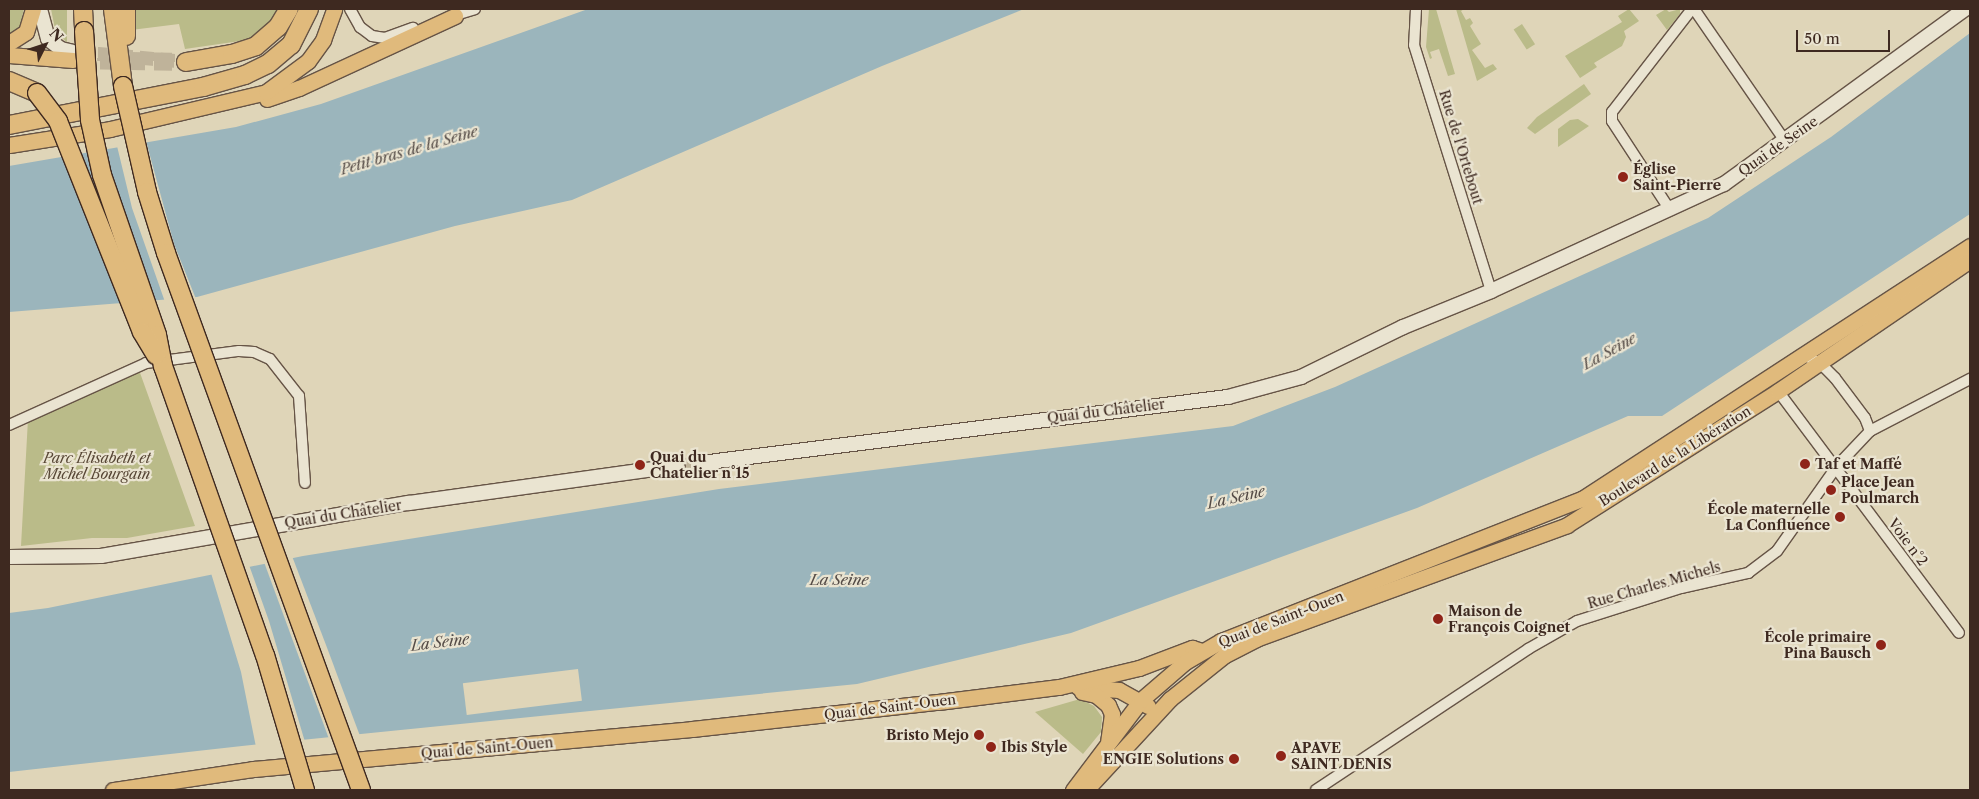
<!DOCTYPE html>
<html>
<head>
<meta charset="utf-8">
<style>
	body { margin:0 }
	#map { position:relative; width:1979px; height:799px; overflow:hidden; background:#dfd5b8; font-family:"Libre Caslon Text",serif }
	div>[style] { position:absolute }
	.green>* { inset:0; background:#babb89; transform-origin:0 0 }
	.water>* { inset:0; background:#9bb5bc }
	.pier>* { inset:0; background:#dfd5b8; transform-origin:0 0 }
	.secondary-tunnel>* { height:14px; margin-top:-7px; transform-origin:0; background:repeating-linear-gradient(90deg,#bfb39a 0 14px,transparent 0 21px) }
	.highway-tunnel>* { height:18px; margin-top:-9px; transform-origin:0; background:repeating-linear-gradient(90deg,#bfb39a 0 18px,transparent 0 27px) }
	.roads { filter:drop-shadow(1px 0 #665446) drop-shadow(-1px 0 #665446) drop-shadow(0 1px #665446) drop-shadow(0 -1px #665446) }
	.street>* { height:10px; margin:-5px; padding:0 5px; transform-origin:5px; border-radius:5px; background:#eae4d1 }
	.secondary>* { height:14px; margin:-7px; padding:0 7px; transform-origin:7px; border-radius:7px; background:#eae4d1 }
	.primary>* { height:15px; margin:-7.5px; padding:0 7.5px; transform-origin:7.5px; border-radius:7.5px; background:#e0ba7c }
	.highway>* { height:18px; margin:-9px; padding:0 9px; transform-origin:9px; border-radius:9px; background:#e0ba7c }
	.bridges { filter:drop-shadow(1px 0 #3e2920) drop-shadow(-1px 0 #3e2920) drop-shadow(0 1px #3e2920) drop-shadow(0 -1px #3e2920) }
	.highway-bridge>* { height:18px; margin:-9px; padding:0 9px; transform-origin:9px; border-radius:9px; background:#e0ba7c }
	.dots>* { width:14px; height:14px; translate:-50% -50%; box-sizing:border-box; border:2px solid #eae4d1; border-radius:50% }
	span { translate:-50% -50%; white-space:nowrap; text-align:center; line-height:1.15; -webkit-text-stroke:4.5px #eae4d1; paint-order:stroke }
	.street-label { font-size:14px; color:#3e2920 }
	.poi-label { font-size:14px; color:#3e2920; font-weight:700 }
	.left { translate:0 -50%; text-align:left }
	.right { translate:-100% -50%; text-align:right }
	.park-label { font-size:14px; color:#574635; font-style:italic }
	.water-label { font-size:15px; color:#554c47; font-style:italic }
	.frame { position:absolute; inset:0; border:10px solid #3e2920; pointer-events:none }
	.north { position:absolute; left:20px; top:20px; width:50px; height:50px; -webkit-text-stroke:4px #eae4d1; paint-order:stroke; rotate:49deg; font-size:14px; font-weight:700; line-height:20px; text-align:center; color:#3e2920 }
	.north::after { content:''; display:block; margin:auto; width:18px; height:22px; background:#3e2920; clip-path:polygon(50% 0,100% 100%,50% 72%,0 100%) }
	.scale { position:absolute; left:1796px; top:30px; width:94px; height:22px; box-sizing:border-box; border:2px solid #3e2920; border-top:0; padding-left:6px; font-size:15px; line-height:18px; white-space:nowrap; color:#3e2920; -webkit-text-stroke:4px #eae4d1; paint-order:stroke }
</style>
</head>
<body>
<div id="map">
	<div class="green">
		<div style="clip-path:polygon(9px 9px,24px 9px,22px 17px,29px 15px,24px 28px,9px 38px)"></div>
		<div style="clip-path:polygon(51px 9px,67px 9px,67px 43px,55px 29px)"></div>
		<div style="clip-path:polygon(132px 9px,280px 9px,269px 26px,247px 40px,185px 49px,179px 24px,131px 30px)"></div>
		<div style="clip-path:polygon(1429px 9px,1436px 9px,1455px 74px,1448px 76px,1439px 49px,1430px 52px,1432px 58px,1430px 59px,1426px 47px)"></div>
		<div style="clip-path:polygon(1456px 9px,1464px 9px,1461px 11px,1466px 20px,1470px 18px,1473px 23px,1470px 26px,1481px 44px,1472px 50px,1485px 68px,1493px 64px,1497px 69px,1477px 81px)"></div>
		<div style="clip-path:polygon(1629px 9px,1639px 21px,1624px 31px,1626px 37px,1622px 46px,1599px 60px,1594px 63px,1597px 67px,1580px 78px,1565px 56px,1622px 22px,1618px 16px)"></div>
		<div style="clip-path:polygon(1666px 9px,1669px 12px,1680px 9px,1680px 14px,1667px 30px,1656px 15px)"></div>
		<div style="left:1522px;top:24px;width:24px;height:10px;rotate:57deg"></div>
		<div style="clip-path:polygon(1584px 84px,1591px 94px,1535px 134px,1527px 128px,1537px 117px)"></div>
		<div style="clip-path:polygon(1578px 119px,1589px 126px,1558px 147px,1558px 129px,1570px 120px)"></div>
		<div style="clip-path:polygon(139px 370px,195px 526px,127px 538px,92px 538px,21px 546px,28px 419px)"></div>
		<div style="clip-path:polygon(1080px 699px,1094px 706px,1102px 717px,1101px 732px,1083px 754px,1035px 712px)"></div>
	</div>
	<div class="water">
		<div style="clip-path:polygon(588px 9px,1024px 9px,882px 66px,572px 200px,455px 226px,197px 297px,9px 312px,9px 166px,236px 127px,321px 104px)"></div>
		<div style="clip-path:polygon(1970px 33px,1970px 214px,1662px 416px,1628px 416px,1417px 508px,1071px 633px,857px 684px,242px 746px,9px 772px,9px 613px,48px 608px,303px 556px,719px 489px,1233px 426px,1335px 387px,1708px 218px,1831px 137px)"></div>
	</div>
	<div class="pier">
		<div style="clip-path:polygon(146px 141px,174px 244px,196px 299px,165px 302px,132px 208px,117px 146px)"></div>
		<div style="clip-path:polygon(292px 556px,326px 645px,360px 736px,329px 739px,264px 562px)"></div>
		<div style="clip-path:polygon(249px 565px,269px 621px,305px 742px,256px 747px,241px 672px,211px 573px)"></div>
		<div style="left:578px;top:669px;width:32px;height:116px;rotate:83deg"></div>
	</div>
	<div class="secondary-tunnel">
		<div style="left:77px;top:52px;width:109px;rotate:5.2deg"></div>
		<div style="left:677px;top:466px;width:24px;rotate:-7deg"></div>
	</div>
	<div class="highway-tunnel">
		<div style="left:73px;top:60px;width:113px;rotate:1deg"></div>
	</div>
	<div class="roads">
		<div class="street">
			<div style="left:350px;top:9px;width:21px;rotate:61deg"></div>
			<div style="left:360px;top:27px;width:15px;rotate:37deg"></div>
			<div style="left:372px;top:36px;width:13px;rotate:9deg"></div>
			<div style="left:385px;top:38px;width:30px;rotate:-20deg"></div>
			<div style="left:1416px;top:9px;width:36px;rotate:93deg"></div>
			<div style="left:1414px;top:45px;width:258px;rotate:72.6deg"></div>
			<div style="left:1694px;top:9px;width:160px;rotate:55.4deg"></div>
			<div style="left:449px;top:17px;width:27px;rotate:-17deg"></div>
			<div style="left:1670px;top:210px;width:106px;rotate:-123.1deg"></div>
			<div style="left:1612px;top:121px;width:9px;rotate:-90deg"></div>
			<div style="left:1612px;top:112px;width:130px;rotate:-52.2deg"></div>
			<div style="left:1805px;top:356px;width:17px;rotate:25deg"></div>
			<div style="left:1820px;top:363px;width:21px;rotate:45deg"></div>
			<div style="left:1835px;top:378px;width:50px;rotate:53.1deg"></div>
			<div style="left:1865px;top:418px;width:14px;rotate:69deg"></div>
			<div style="left:1778px;top:391px;width:302px;rotate:53.2deg"></div>
			<div style="left:9px;top:425px;width:150px;rotate:-24.3deg"></div>
			<div style="left:146px;top:363px;width:94px;rotate:-7.4deg"></div>
			<div style="left:239px;top:351px;width:15px;rotate:4deg"></div>
			<div style="left:254px;top:352px;width:17px;rotate:24deg"></div>
			<div style="left:270px;top:359px;width:47px;rotate:51.9deg"></div>
			<div style="left:299px;top:396px;width:87px;rotate:86.1deg"></div>
			<div style="left:1316px;top:790px;width:255px;rotate:-33.6deg"></div>
			<div style="left:1528px;top:649px;width:56px;rotate:-29.7deg"></div>
			<div style="left:1577px;top:621px;width:109px;rotate:-17.6deg"></div>
			<div style="left:1681px;top:588px;width:69px;rotate:-12.6deg"></div>
			<div style="left:1748px;top:573px;width:36px;rotate:-37deg"></div>
			<div style="left:1777px;top:551px;width:104px;rotate:-54.8deg"></div>
			<div style="left:1837px;top:466px;width:48px;rotate:-46.7deg"></div>
			<div style="left:1870px;top:431px;width:113px;rotate:-27.5deg"></div>
		</div>
		<div class="secondary">
			<div style="left:40px;top:9px;width:31px;rotate:75deg"></div>
			<div style="left:48px;top:39px;width:16px;rotate:38deg"></div>
			<div style="left:61px;top:49px;width:12px;rotate:14deg"></div>
			<div style="left:701px;top:463px;width:531px;rotate:-7.14deg"></div>
			<div style="left:1228px;top:397px;width:76px;rotate:-15.3deg"></div>
			<div style="left:1301px;top:377px;width:114px;rotate:-26.1deg"></div>
			<div style="left:1403px;top:327px;width:95px;rotate:-22.2deg"></div>
			<div style="left:1491px;top:291px;width:256px;rotate:-24.7deg"></div>
			<div style="left:1724px;top:184px;width:298px;rotate:-36deg"></div>
			<div style="left:9px;top:557px;width:92px;rotate:-0.6deg"></div>
			<div style="left:101px;top:556px;width:313px;rotate:-9.8deg"></div>
			<div style="left:409px;top:503px;width:271px;rotate:-7.9deg"></div>
		</div>
		<div class="primary">
			<div style="left:9px;top:43px;width:20px;rotate:-33deg"></div>
			<div style="left:26px;top:32px;width:24px;rotate:-73deg"></div>
			<div style="left:9px;top:55px;width:64px;rotate:4.5deg"></div>
			<div style="left:267px;top:99px;width:34px;rotate:-19deg"></div>
			<div style="left:299px;top:88px;width:172px;rotate:-24.8deg"></div>
			<div style="left:9px;top:145px;width:102px;rotate:-9deg"></div>
			<div style="left:110px;top:129px;width:160px;rotate:-13.3deg"></div>
			<div style="left:266px;top:92px;width:52px;rotate:-36.4deg"></div>
			<div style="left:308px;top:61px;width:26px;rotate:-54deg"></div>
			<div style="left:323px;top:40px;width:33px;rotate:-70deg"></div>
			<div style="left:1078px;top:687px;width:41px;rotate:4.2deg"></div>
			<div style="left:1119px;top:690px;width:33px;rotate:29deg"></div>
			<div style="left:1082px;top:692px;width:14px;rotate:12deg"></div>
			<div style="left:1096px;top:695px;width:16px;rotate:40deg"></div>
			<div style="left:1108px;top:705px;width:10px;rotate:66deg"></div>
			<div style="left:1112px;top:714px;width:27px;rotate:98deg"></div>
			<div style="left:113px;top:790px;width:142px;rotate:-8.5deg"></div>
			<div style="left:253px;top:769px;width:441px;rotate:-5.2deg"></div>
			<div style="left:692px;top:729px;width:247px;rotate:-6.3deg"></div>
			<div style="left:938px;top:702px;width:122px;rotate:-7.1deg"></div>
			<div style="left:1059px;top:687px;width:82px;rotate:-13.4deg"></div>
			<div style="left:1139px;top:668px;width:57px;rotate:-20.7deg"></div>
			<div style="left:1192px;top:648px;width:10px;rotate:17deg"></div>
			<div style="left:1073px;top:790px;width:113px;rotate:-52.9deg"></div>
			<div style="left:1141px;top:700px;width:58px;rotate:-40.8deg"></div>
			<div style="left:1185px;top:662px;width:42px;rotate:-30.3deg"></div>
			<div style="left:1221px;top:641px;width:388px;rotate:-21.5deg"></div>
			<div style="left:1582px;top:499px;width:463px;rotate:-33.1deg"></div>
			<div style="left:1086px;top:790px;width:124px;rotate:-47.3deg"></div>
			<div style="left:1170px;top:699px;width:70px;rotate:-38.7deg"></div>
			<div style="left:1225px;top:655px;width:35px;rotate:-27deg"></div>
			<div style="left:1256px;top:639px;width:331px;rotate:-20.1deg"></div>
			<div style="left:1567px;top:525px;width:250px;rotate:-32.4deg"></div>
			<div style="left:1778px;top:391px;width:232px;rotate:-34.3deg"></div>
		</div>
		<div class="highway">
			<div style="left:83px;top:9px;width:22px;rotate:87deg"></div>
			<div style="left:113px;top:9px;width:78px;rotate:82.6deg"></div>
			<div style="left:126px;top:36px;width:27px;rotate:-90deg"></div>
			<div style="left:186px;top:62px;width:47px;rotate:-9.9deg"></div>
			<div style="left:232px;top:54px;width:25px;rotate:-18deg"></div>
			<div style="left:256px;top:46px;width:29px;rotate:-41deg"></div>
			<div style="left:278px;top:27px;width:21px;rotate:-59deg"></div>
			<div style="left:9px;top:81px;width:30px;rotate:23deg"></div>
			<div style="left:9px;top:125px;width:198px;rotate:-11.1deg"></div>
			<div style="left:203px;top:87px;width:44px;rotate:-15.9deg"></div>
			<div style="left:245px;top:75px;width:25px;rotate:-26deg"></div>
			<div style="left:268px;top:64px;width:30px;rotate:-40deg"></div>
			<div style="left:291px;top:45px;width:40px;rotate:-63.4deg"></div>
		</div>
	</div>
	<div class="bridges">
		<div class="highway-bridge">
			<div style="left:84px;top:31px;width:89px;rotate:86.1deg"></div>
			<div style="left:90px;top:120px;width:56px;rotate:77.7deg"></div>
			<div style="left:102px;top:175px;width:169px;rotate:71deg"></div>
			<div style="left:157px;top:335px;width:32px;rotate:79deg"></div>
			<div style="left:163px;top:366px;width:306px;rotate:70.6deg"></div>
			<div style="left:265px;top:655px;width:141px;rotate:73.5deg"></div>
			<div style="left:123px;top:86px;width:109px;rotate:77.2deg"></div>
			<div style="left:147px;top:192px;width:64px;rotate:72.7deg"></div>
			<div style="left:166px;top:253px;width:571px;rotate:70.04deg"></div>
			<div style="left:37px;top:93px;width:35px;rotate:53deg"></div>
			<div style="left:58px;top:121px;width:227px;rotate:68.3deg"></div>
			<div style="left:142px;top:332px;width:27px;rotate:59deg"></div>
		</div>
	</div>
	<div class="dots">
		<div style="left:1623px;top:177px;background:#8f2418"></div>
		<div style="left:1805px;top:464px;background:#8f2418"></div>
		<div style="left:640px;top:465px;background:#8f2418"></div>
		<div style="left:1831px;top:490px;background:#8f2418"></div>
		<div style="left:1840px;top:517px;background:#8f2418"></div>
		<div style="left:1438px;top:619px;background:#8f2418"></div>
		<div style="left:1881px;top:645px;background:#8f2418"></div>
		<div style="left:979px;top:735px;background:#8f2418"></div>
		<div style="left:991px;top:747px;background:#8f2418"></div>
		<div style="left:1281px;top:756px;background:#8f2418"></div>
		<div style="left:1234px;top:759px;background:#8f2418"></div>
	</div>
	<div class="street-label">
		<span style="left:1778px;top:146px;rotate:-35deg">Quai de Seine</span>
		<span style="left:1461px;top:147px;rotate:73deg">Rue de l'Ortebout</span>
		<span style="left:1106px;top:411px;rotate:-7deg">Quai du Châtelier</span>
		<span style="left:1675px;top:456px;rotate:-32deg">Boulevard de la Libération</span>
		<span style="left:343px;top:514px;rotate:-9deg">Quai du Châtelier</span>
		<span style="left:1908px;top:542px;rotate:53deg">Voie n°2</span>
		<span style="left:1654px;top:585px;rotate:-16deg">Rue Charles Michels</span>
		<span style="left:1281px;top:619px;rotate:-21deg">Quai de Saint-Ouen</span>
		<span style="left:890px;top:707px;rotate:-7deg">Quai de Saint-Ouen</span>
		<span style="left:487px;top:748px;rotate:-5deg">Quai de Saint-Ouen</span>
	</div>
	<div class="poi-label">
		<span class="left" style="left:1633px;top:177px">Église<br>Saint-Pierre</span>
		<span class="left" style="left:650px;top:465px">Quai du<br>Chatelier n°15</span>
		<span class="left" style="left:1815px;top:464px">Taf et Maffé</span>
		<span class="left" style="left:1841px;top:490px">Place Jean<br>Poulmarch</span>
		<span class="right" style="left:1830px;top:517px">École maternelle<br>La Confluence</span>
		<span class="left" style="left:1448px;top:619px">Maison de<br>François Coignet</span>
		<span class="right" style="left:1871px;top:645px">École primaire<br>Pina Bausch</span>
		<span class="right" style="left:969px;top:735px">Bristo Mejo</span>
		<span class="left" style="left:1001px;top:747px">Ibis Style</span>
		<span class="left" style="left:1291px;top:756px">APAVE<br>SAINT DENIS</span>
		<span class="right" style="left:1224px;top:759px">ENGIE Solutions</span>
	</div>
	<div class="park-label">
		<span style="left:97px;top:466px">Parc Élisabeth et<br>Michel Bourgain</span>
	</div>
	<div class="water-label">
		<span style="left:409px;top:150px;rotate:-16deg">Petit bras de la Seine</span>
		<span style="left:1609px;top:351px;rotate:-29deg">La Seine</span>
		<span style="left:1236px;top:497px;rotate:-13deg">La Seine</span>
		<span style="left:839px;top:580px">La Seine</span>
		<span style="left:440px;top:642px;rotate:-7deg">La Seine</span>
	</div>
	<div class="frame"></div>
	<div class="north">N</div>
	<div class="scale">50 m</div>
</div>
</body>
</html>
